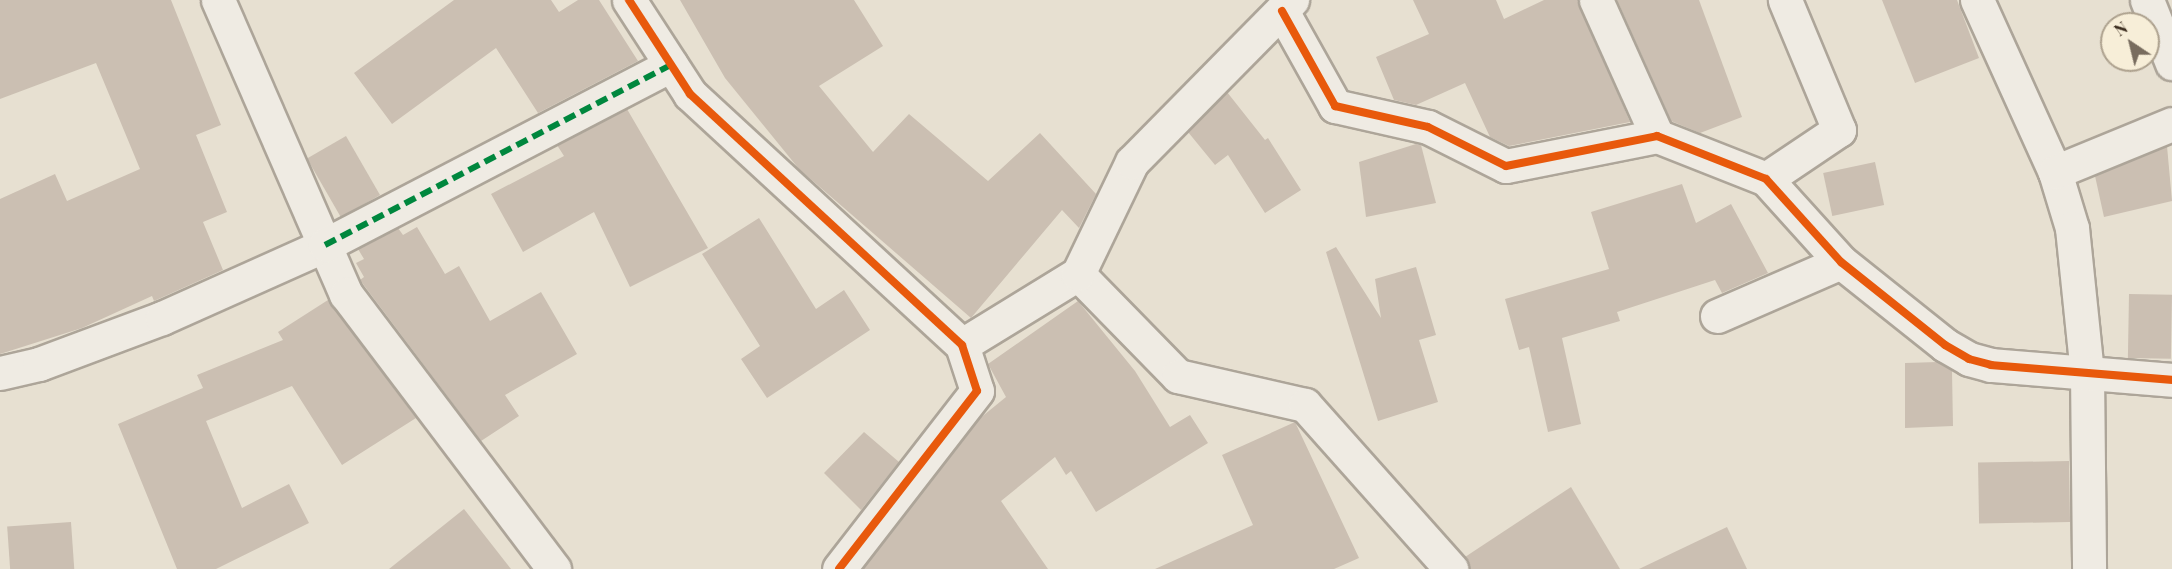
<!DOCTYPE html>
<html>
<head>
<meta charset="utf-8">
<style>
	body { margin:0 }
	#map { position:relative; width:2172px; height:569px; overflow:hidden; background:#e7e0d1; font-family:"Playfair Display",serif }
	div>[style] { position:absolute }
	.building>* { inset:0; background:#cbbfb2; transform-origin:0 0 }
	.roads { filter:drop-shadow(2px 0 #ada599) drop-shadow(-2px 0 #ada599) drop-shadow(0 2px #ada599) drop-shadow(0 -2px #ada599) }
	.minor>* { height:33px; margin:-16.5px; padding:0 16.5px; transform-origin:16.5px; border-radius:16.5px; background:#efebe3 }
	.quiet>* { height:6px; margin-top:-3px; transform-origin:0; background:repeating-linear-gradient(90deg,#00873e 0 12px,transparent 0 18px) }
	.cycleway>* { height:8px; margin:-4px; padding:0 4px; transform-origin:4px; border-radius:4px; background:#e8590c }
	span { translate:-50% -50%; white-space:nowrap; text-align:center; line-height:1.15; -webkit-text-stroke:6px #f7eed8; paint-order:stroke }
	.north { position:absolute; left:2100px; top:12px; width:60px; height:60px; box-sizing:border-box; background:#f7eed8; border:2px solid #ada18e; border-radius:50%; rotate:325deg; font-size:16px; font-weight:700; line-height:24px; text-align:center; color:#3d2e20 }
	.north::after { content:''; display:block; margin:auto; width:21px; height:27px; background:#786c5e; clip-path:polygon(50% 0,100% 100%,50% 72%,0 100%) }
</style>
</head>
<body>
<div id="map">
	<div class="building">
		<div style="clip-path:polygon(0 0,171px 0,221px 125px,196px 135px,227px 212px,203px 222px,223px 270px,154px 301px,152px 296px,82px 328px,0 354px,0 199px,55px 174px,67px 201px,140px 169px,96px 63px,0 99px)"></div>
		<div style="clip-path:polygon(454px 0,551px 0,559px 12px,578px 0,599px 0,638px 61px,538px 113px,496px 48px,392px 124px,354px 73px)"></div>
		<div style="clip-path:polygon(680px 0,854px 0,883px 46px,819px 86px,873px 152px,909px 114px,988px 181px,1040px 133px,1096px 194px,1079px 228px,1062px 210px,971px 318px,799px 169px,725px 78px)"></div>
		<div style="clip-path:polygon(1413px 0,1496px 0,1504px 19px,1544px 0,1578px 0,1630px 122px,1509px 146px,1490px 137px,1465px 83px,1416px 105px,1394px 100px,1376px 57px,1429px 34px)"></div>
		<div style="clip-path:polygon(1617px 0,1699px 0,1742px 117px,1700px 133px,1671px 121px)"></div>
		<div style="clip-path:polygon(1882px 0,1957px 0,1979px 58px,1915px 83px)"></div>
		<div style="clip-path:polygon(1227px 92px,1265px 140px,1268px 138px,1301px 190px,1265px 213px,1228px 155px,1215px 165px,1188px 132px)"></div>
		<div style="clip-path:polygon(627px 109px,708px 248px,630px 287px,594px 212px,523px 252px,491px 194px,564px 156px,557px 145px)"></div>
		<div style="left:346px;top:136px;width:68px;height:45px;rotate:60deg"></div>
		<div style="clip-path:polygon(1416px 144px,1421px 145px,1436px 203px,1366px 217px,1359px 162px)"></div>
		<div style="clip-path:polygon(2167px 146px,2172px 201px,2104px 217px,2095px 176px)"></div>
		<div style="left:1875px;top:162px;width:44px;height:53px;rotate:78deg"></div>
		<div style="clip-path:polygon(1682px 184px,1696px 223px,1731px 204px,1768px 273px,1722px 293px,1715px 280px,1617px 312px,1620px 321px,1562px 338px,1581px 424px,1548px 432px,1529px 347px,1519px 350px,1505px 299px,1609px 269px,1591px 212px)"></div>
		<div style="clip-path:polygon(759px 218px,816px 309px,844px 290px,870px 330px,767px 398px,741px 359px,760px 346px,702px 254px)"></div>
		<div style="clip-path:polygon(417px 227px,445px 274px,459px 266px,490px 321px,541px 292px,577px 354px,505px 395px,519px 416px,481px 441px,360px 280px,364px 277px,356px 263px,364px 259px,358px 249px,398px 228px,403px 235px)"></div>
		<div style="clip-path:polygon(1336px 247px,1381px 318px,1375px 279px,1416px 267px,1436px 335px,1419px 340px,1438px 402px,1378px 421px,1326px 252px)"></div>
		<div style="left:2129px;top:294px;width:43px;height:64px;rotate:1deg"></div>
		<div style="clip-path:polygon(328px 300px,416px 418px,342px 465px,292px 386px,206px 421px,242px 508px,289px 484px,309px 523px,216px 569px,177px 569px,118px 424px,203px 388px,197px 375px,283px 340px,278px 332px)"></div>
		<div style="clip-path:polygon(1078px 301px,1135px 371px,1170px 427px,1190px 415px,1208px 443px,1096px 512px,1071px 471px,1066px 475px,1055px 457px,1001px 501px,1048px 569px,863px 569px,979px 419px,1006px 397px,988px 364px)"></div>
		<div style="clip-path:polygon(1938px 362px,1952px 371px,1953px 426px,1905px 428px,1905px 363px)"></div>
		<div style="clip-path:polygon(1295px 422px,1359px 558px,1334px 569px,1155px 569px,1253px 525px,1222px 455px)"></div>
		<div style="clip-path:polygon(864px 432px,899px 462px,861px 510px,824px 473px)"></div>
		<div style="left:2069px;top:461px;width:61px;height:91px;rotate:89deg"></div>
		<div style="clip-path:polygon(1571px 487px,1620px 569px,1469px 569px,1465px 557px)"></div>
		<div style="clip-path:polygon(464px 509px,511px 569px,389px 569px)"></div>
		<div style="left:71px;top:522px;width:47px;height:64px;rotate:86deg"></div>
		<div style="clip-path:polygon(1727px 527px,1747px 569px,1639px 569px)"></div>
	</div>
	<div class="roads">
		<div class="minor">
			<div style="left:218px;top:0;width:321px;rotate:66.5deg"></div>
			<div style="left:346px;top:294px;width:345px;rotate:52.9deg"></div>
			<div style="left:629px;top:0;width:112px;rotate:57deg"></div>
			<div style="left:690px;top:94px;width:370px;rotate:42.7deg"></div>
			<div style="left:962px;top:345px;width:48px;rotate:71.9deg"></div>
			<div style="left:977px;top:391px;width:225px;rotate:127.8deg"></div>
			<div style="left:1596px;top:0;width:149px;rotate:65.8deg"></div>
			<div style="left:1977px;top:0;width:189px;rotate:65.6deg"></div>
			<div style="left:2055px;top:172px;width:59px;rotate:73.1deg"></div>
			<div style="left:2072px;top:228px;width:145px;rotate:84.1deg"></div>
			<div style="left:2087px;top:372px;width:197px;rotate:89.4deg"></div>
			<div style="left:2147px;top:0;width:68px;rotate:68.4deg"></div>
			<div style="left:1282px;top:11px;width:109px;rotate:60.8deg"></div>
			<div style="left:1335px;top:106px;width:95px;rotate:12.7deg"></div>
			<div style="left:1428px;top:127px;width:87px;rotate:26.6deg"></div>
			<div style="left:1506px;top:166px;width:154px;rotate:-11.2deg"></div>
			<div style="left:1657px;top:136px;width:117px;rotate:21.5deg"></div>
			<div style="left:1766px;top:179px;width:112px;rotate:47.9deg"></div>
			<div style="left:1841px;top:262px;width:133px;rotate:38.6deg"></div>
			<div style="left:1945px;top:345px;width:28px;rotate:30deg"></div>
			<div style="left:1969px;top:359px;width:23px;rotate:15deg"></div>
			<div style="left:1991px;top:365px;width:182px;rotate:4.7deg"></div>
			<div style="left:2055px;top:172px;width:126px;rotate:-22.3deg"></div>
			<div style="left:1766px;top:179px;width:88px;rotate:-33.9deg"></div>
			<div style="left:1839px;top:130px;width:141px;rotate:-112.6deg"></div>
			<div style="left:1078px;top:274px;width:143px;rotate:45.6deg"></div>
			<div style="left:1178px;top:376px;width:130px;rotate:12.9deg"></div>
			<div style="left:1305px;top:405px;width:220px;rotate:48.3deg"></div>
			<div style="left:1717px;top:316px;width:135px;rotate:-23.5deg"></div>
			<div style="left:962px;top:345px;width:136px;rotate:-31.5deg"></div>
			<div style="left:1078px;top:274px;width:124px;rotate:-64.3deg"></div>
			<div style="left:1132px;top:162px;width:228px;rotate:-45.4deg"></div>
			<div style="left:0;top:373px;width:40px;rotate:-13deg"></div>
			<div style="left:39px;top:364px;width:131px;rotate:-20.5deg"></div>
			<div style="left:162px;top:318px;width:179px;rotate:-24.1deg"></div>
			<div style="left:325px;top:245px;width:390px;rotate:-27.5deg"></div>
		</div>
	</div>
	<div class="quiet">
		<div style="left:325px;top:245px;width:390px;rotate:-27.5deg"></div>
	</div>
	<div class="cycleway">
		<div style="left:629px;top:0;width:112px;rotate:57deg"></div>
		<div style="left:690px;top:94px;width:370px;rotate:42.7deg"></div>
		<div style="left:962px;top:345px;width:48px;rotate:71.9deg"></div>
		<div style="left:977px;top:391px;width:225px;rotate:127.8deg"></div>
		<div style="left:1282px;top:11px;width:109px;rotate:60.8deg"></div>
		<div style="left:1335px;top:106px;width:95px;rotate:12.7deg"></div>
		<div style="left:1428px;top:127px;width:87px;rotate:26.6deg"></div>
		<div style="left:1506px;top:166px;width:154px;rotate:-11.2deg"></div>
		<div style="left:1657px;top:136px;width:117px;rotate:21.5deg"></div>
		<div style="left:1766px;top:179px;width:112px;rotate:47.9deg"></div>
		<div style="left:1841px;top:262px;width:133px;rotate:38.6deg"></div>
		<div style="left:1945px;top:345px;width:28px;rotate:30deg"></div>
		<div style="left:1969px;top:359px;width:23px;rotate:15deg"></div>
		<div style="left:1991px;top:365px;width:182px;rotate:4.7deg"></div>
	</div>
	<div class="north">N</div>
</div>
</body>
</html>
